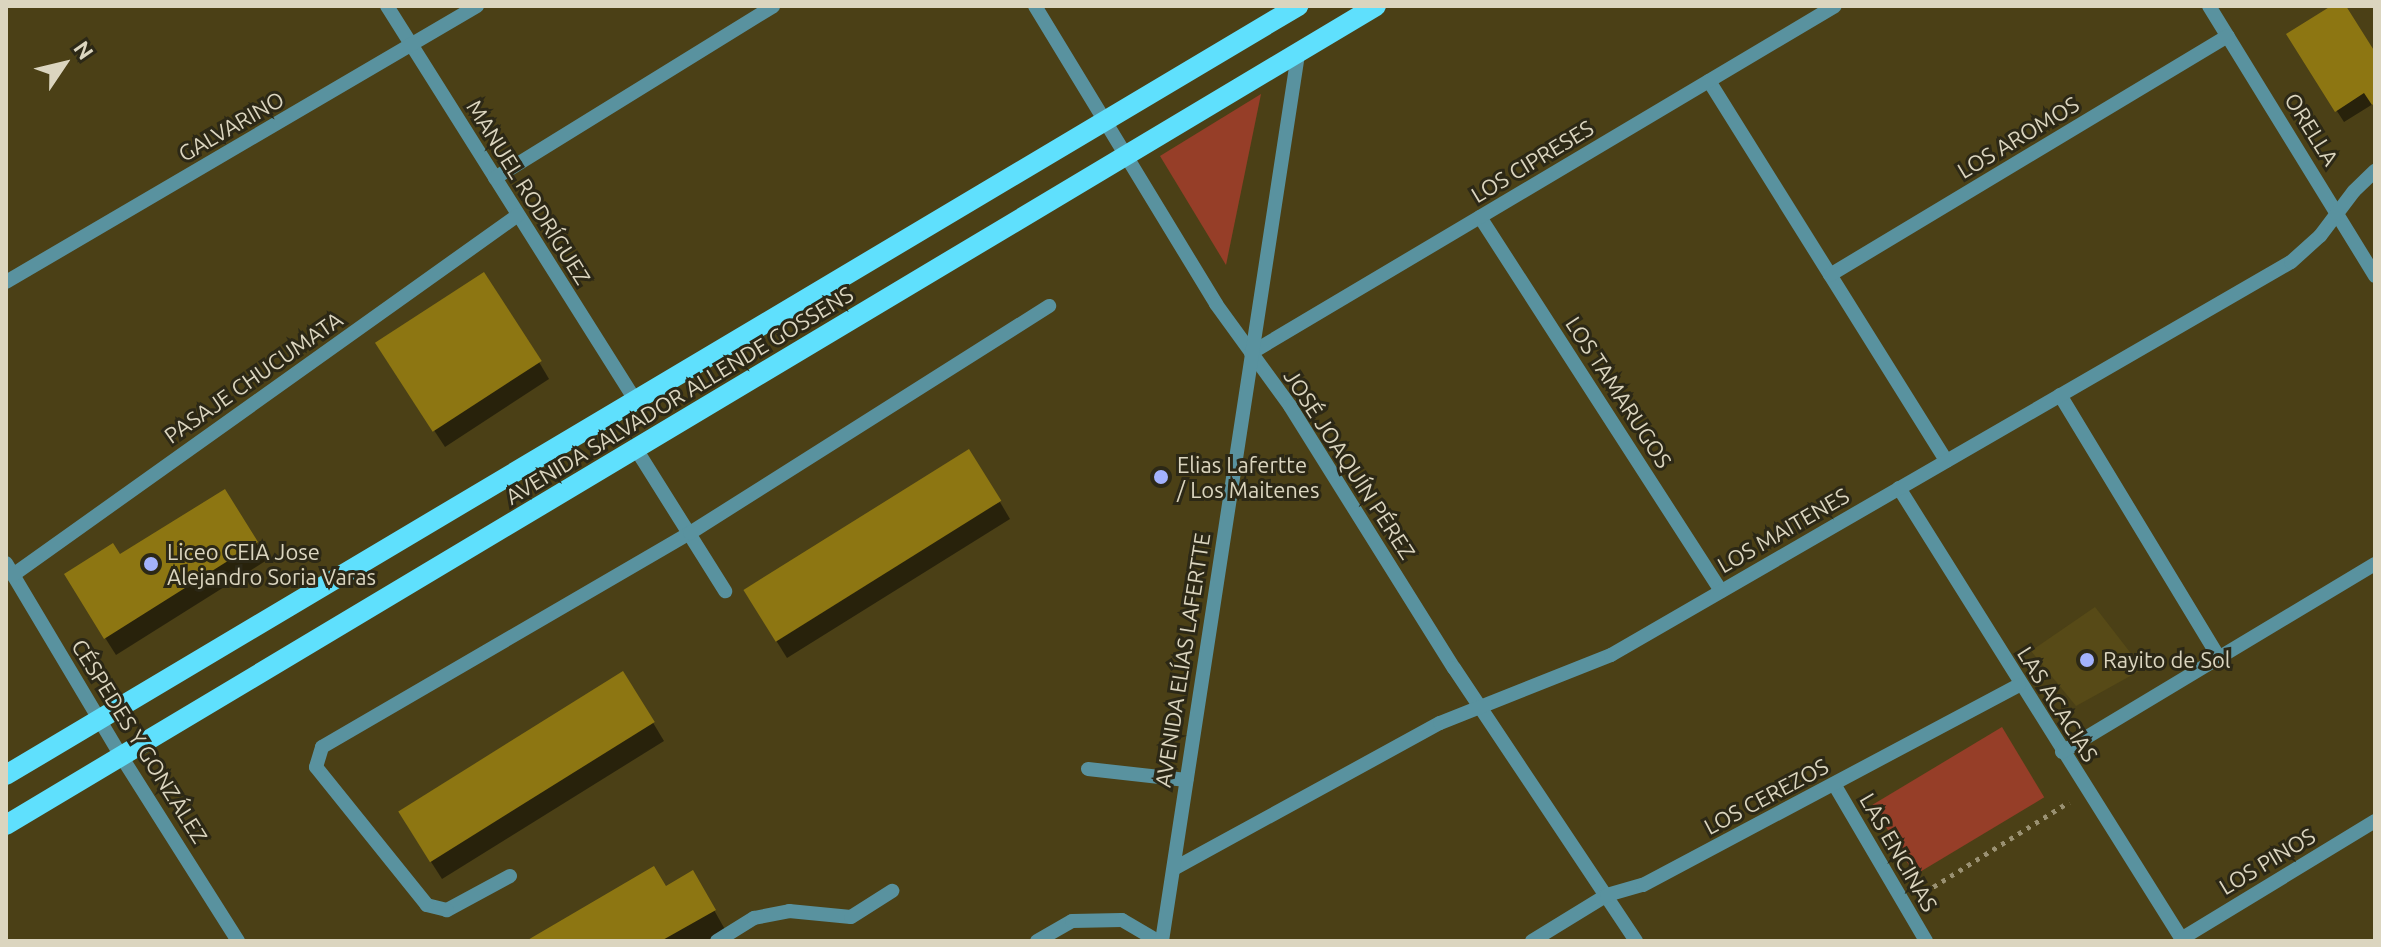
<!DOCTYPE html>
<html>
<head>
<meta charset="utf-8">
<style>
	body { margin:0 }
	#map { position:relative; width:2381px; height:947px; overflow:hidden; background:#4b4016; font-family:Ubuntu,sans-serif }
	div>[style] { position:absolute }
	.built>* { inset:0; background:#574a17 }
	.green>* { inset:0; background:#963e28; transform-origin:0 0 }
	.shadow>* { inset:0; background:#0007 }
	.building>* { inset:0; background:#8d7612; transform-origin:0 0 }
	.path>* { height:5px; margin-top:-2.5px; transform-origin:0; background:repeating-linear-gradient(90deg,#9a9172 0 4px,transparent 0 10px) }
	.minor>* { height:14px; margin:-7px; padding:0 7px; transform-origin:7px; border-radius:7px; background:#59929f }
	.major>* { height:20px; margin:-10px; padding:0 10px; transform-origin:10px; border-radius:10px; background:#5fe0fd }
	.dots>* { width:22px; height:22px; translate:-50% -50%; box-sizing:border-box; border:4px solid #2c2816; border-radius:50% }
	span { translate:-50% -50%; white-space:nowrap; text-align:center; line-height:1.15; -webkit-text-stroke:6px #2c2816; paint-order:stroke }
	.street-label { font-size:22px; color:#dbd5bf }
	.poi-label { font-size:22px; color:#dbd5bf }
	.left { translate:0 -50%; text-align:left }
	.frame { position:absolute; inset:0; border:8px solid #dbd5bf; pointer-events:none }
	.north { position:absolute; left:24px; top:24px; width:80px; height:80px; -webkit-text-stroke:6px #2c2816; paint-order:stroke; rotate:55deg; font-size:22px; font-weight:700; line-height:32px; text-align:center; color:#dbd5bf }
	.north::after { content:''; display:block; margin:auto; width:28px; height:36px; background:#dbd5bf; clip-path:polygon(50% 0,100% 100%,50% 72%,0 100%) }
</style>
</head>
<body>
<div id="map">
	<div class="built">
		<div style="clip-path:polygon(2095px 607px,2143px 669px,2076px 706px,2031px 651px)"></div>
	</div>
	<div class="green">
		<div style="clip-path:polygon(1261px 94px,1226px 265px,1160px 156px)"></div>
		<div style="left:2002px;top:727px;width:82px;height:151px;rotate:59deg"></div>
	</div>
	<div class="shadow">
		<div style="clip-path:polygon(2335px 6px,2344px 6px,2375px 55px,2375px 108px,2373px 104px,2344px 122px,2295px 46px)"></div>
		<div style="clip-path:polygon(388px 360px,539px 362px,549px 379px,445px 447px)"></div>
		<div style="clip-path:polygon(224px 492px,267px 560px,116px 655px,76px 592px,119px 557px)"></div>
		<div style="clip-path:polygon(1000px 502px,1010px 519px,787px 658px,756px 608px)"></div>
		<div style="clip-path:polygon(623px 673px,664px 741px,442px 879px,410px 829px)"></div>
		<div style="clip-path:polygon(693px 873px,727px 933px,712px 941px,530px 941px,666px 889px)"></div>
	</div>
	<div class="building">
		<div style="clip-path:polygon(2331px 6px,2346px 6px,2375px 52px,2375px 103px,2372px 105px,2364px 93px,2335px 112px,2286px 34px)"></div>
		<div style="left:484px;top:272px;width:106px;height:130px;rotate:57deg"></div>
		<div style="left:969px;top:449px;width:61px;height:266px;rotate:58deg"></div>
		<div style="clip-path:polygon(225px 489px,258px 542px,104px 639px,64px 574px,113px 543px,120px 554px)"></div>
		<div style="left:623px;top:671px;width:60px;height:265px;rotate:58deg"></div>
		<div style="clip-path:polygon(654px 866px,666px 886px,693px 870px,716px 910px,661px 941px,526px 941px)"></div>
	</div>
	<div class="path">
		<div style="left:1925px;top:892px;width:170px;rotate:-32deg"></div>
	</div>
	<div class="minor">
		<div style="left:387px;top:6px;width:466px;rotate:57.8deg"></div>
		<div style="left:1035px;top:6px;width:349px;rotate:58.7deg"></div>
		<div style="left:1216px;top:304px;width:126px;rotate:54deg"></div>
		<div style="left:1290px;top:406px;width:309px;rotate:58deg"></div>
		<div style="left:1454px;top:668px;width:328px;rotate:56.3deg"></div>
		<div style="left:2209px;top:6px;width:317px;rotate:58.4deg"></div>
		<div style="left:1709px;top:81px;width:448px;rotate:58deg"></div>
		<div style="left:495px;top:178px;width:327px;rotate:-31.7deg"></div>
		<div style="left:1480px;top:217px;width:445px;rotate:57.2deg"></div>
		<div style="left:1830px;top:275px;width:464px;rotate:-31deg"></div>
		<div style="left:6px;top:282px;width:546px;rotate:-30.37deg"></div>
		<div style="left:1251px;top:353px;width:679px;rotate:-30.72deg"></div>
		<div style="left:2060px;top:395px;width:307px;rotate:58.8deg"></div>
		<div style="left:636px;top:449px;width:168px;rotate:57.9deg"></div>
		<div style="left:1899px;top:488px;width:535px;rotate:57.92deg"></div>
		<div style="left:6px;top:563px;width:225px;rotate:59.2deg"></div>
		<div style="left:121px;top:756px;width:219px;rotate:57.7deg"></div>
		<div style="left:13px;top:575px;width:620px;rotate:-35.48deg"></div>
		<div style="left:2062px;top:752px;width:365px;rotate:-31deg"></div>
		<div style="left:1088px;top:769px;width:99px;rotate:6.4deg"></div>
		<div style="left:1834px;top:784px;width:182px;rotate:59.6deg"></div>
		<div style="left:1175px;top:868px;width:302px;rotate:-28.7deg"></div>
		<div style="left:1440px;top:723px;width:184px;rotate:-21.7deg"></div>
		<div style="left:1611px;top:655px;width:785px;rotate:-30.03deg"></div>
		<div style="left:2291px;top:262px;width:39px;rotate:-42deg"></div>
		<div style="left:2320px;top:236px;width:56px;rotate:-52.9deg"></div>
		<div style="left:2354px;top:191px;width:29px;rotate:-44deg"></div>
		<div style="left:510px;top:876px;width:72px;rotate:151.6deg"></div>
		<div style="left:447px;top:910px;width:21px;rotate:-166deg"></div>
		<div style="left:427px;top:905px;width:177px;rotate:-128.8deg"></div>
		<div style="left:316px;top:767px;width:21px;rotate:-73deg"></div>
		<div style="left:322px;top:747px;width:426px;rotate:-30.2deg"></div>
		<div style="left:690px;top:533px;width:425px;rotate:-32.3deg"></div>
		<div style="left:2181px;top:939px;width:227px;rotate:-31.3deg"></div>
		<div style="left:717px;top:941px;width:44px;rotate:-31.9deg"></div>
		<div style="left:754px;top:918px;width:36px;rotate:-11deg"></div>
		<div style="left:789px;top:911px;width:62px;rotate:5.5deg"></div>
		<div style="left:851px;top:917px;width:49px;rotate:-32.4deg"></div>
		<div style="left:1037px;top:941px;width:40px;rotate:-29.7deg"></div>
		<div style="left:1072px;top:921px;width:50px;rotate:-1.1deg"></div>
		<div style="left:1122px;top:920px;width:42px;rotate:30.3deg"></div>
		<div style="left:1162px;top:941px;width:897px;rotate:-81.28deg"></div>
		<div style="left:1532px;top:941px;width:88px;rotate:-31.5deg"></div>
		<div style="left:1607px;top:895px;width:37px;rotate:-16deg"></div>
		<div style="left:1643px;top:885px;width:426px;rotate:-28deg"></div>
	</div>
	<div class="major">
		<div style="left:6px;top:775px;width:1504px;rotate:-30.76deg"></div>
		<div style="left:6px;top:825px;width:1596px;rotate:-30.87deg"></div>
	</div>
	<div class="dots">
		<div style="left:1161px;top:477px;background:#a3b2fd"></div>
		<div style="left:151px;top:564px;background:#a3b2fd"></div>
		<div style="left:2087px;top:660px;background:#a3b2fd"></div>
	</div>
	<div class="street-label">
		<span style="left:231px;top:126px;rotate:-30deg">GALVARINO</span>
		<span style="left:2312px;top:129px;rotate:58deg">ORELLA</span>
		<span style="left:2018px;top:137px;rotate:-31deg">LOS AROMOS</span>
		<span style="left:1532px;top:161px;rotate:-31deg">LOS CIPRESES</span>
		<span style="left:529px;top:192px;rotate:58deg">MANUEL RODRÍGUEZ</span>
		<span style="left:253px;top:377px;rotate:-35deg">PASAJE CHUCUMATA</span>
		<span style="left:1619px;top:392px;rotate:57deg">LOS TAMARUGOS</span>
		<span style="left:679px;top:395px;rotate:-31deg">AVENIDA SALVADOR ALLENDE GOSSENS</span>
		<span style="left:1350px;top:464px;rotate:57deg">JOSÉ JOAQUÍN PÉREZ</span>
		<span style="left:1783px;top:530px;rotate:-30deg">LOS MAITENES</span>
		<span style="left:1182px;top:660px;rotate:-81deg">AVENIDA ELÍAS LAFERTTE</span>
		<span style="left:2058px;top:704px;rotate:58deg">LAS ACACIAS</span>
		<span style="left:140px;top:741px;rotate:58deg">CÉSPEDES Y GONZÁLEZ</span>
		<span style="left:1766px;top:796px;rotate:-28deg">LOS CEREZOS</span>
		<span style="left:1899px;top:852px;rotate:60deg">LAS ENCINAS</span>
		<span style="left:2267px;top:861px;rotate:-31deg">LOS PINOS</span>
	</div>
	<div class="poi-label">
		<span class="left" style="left:1177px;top:477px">Elias Lafertte<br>/ Los Maitenes</span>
		<span class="left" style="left:167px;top:564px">Liceo CEIA Jose<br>Alejandro Soria Varas</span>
		<span class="left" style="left:2103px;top:660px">Rayito de Sol</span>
	</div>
	<div class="frame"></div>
	<div class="north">N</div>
</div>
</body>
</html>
